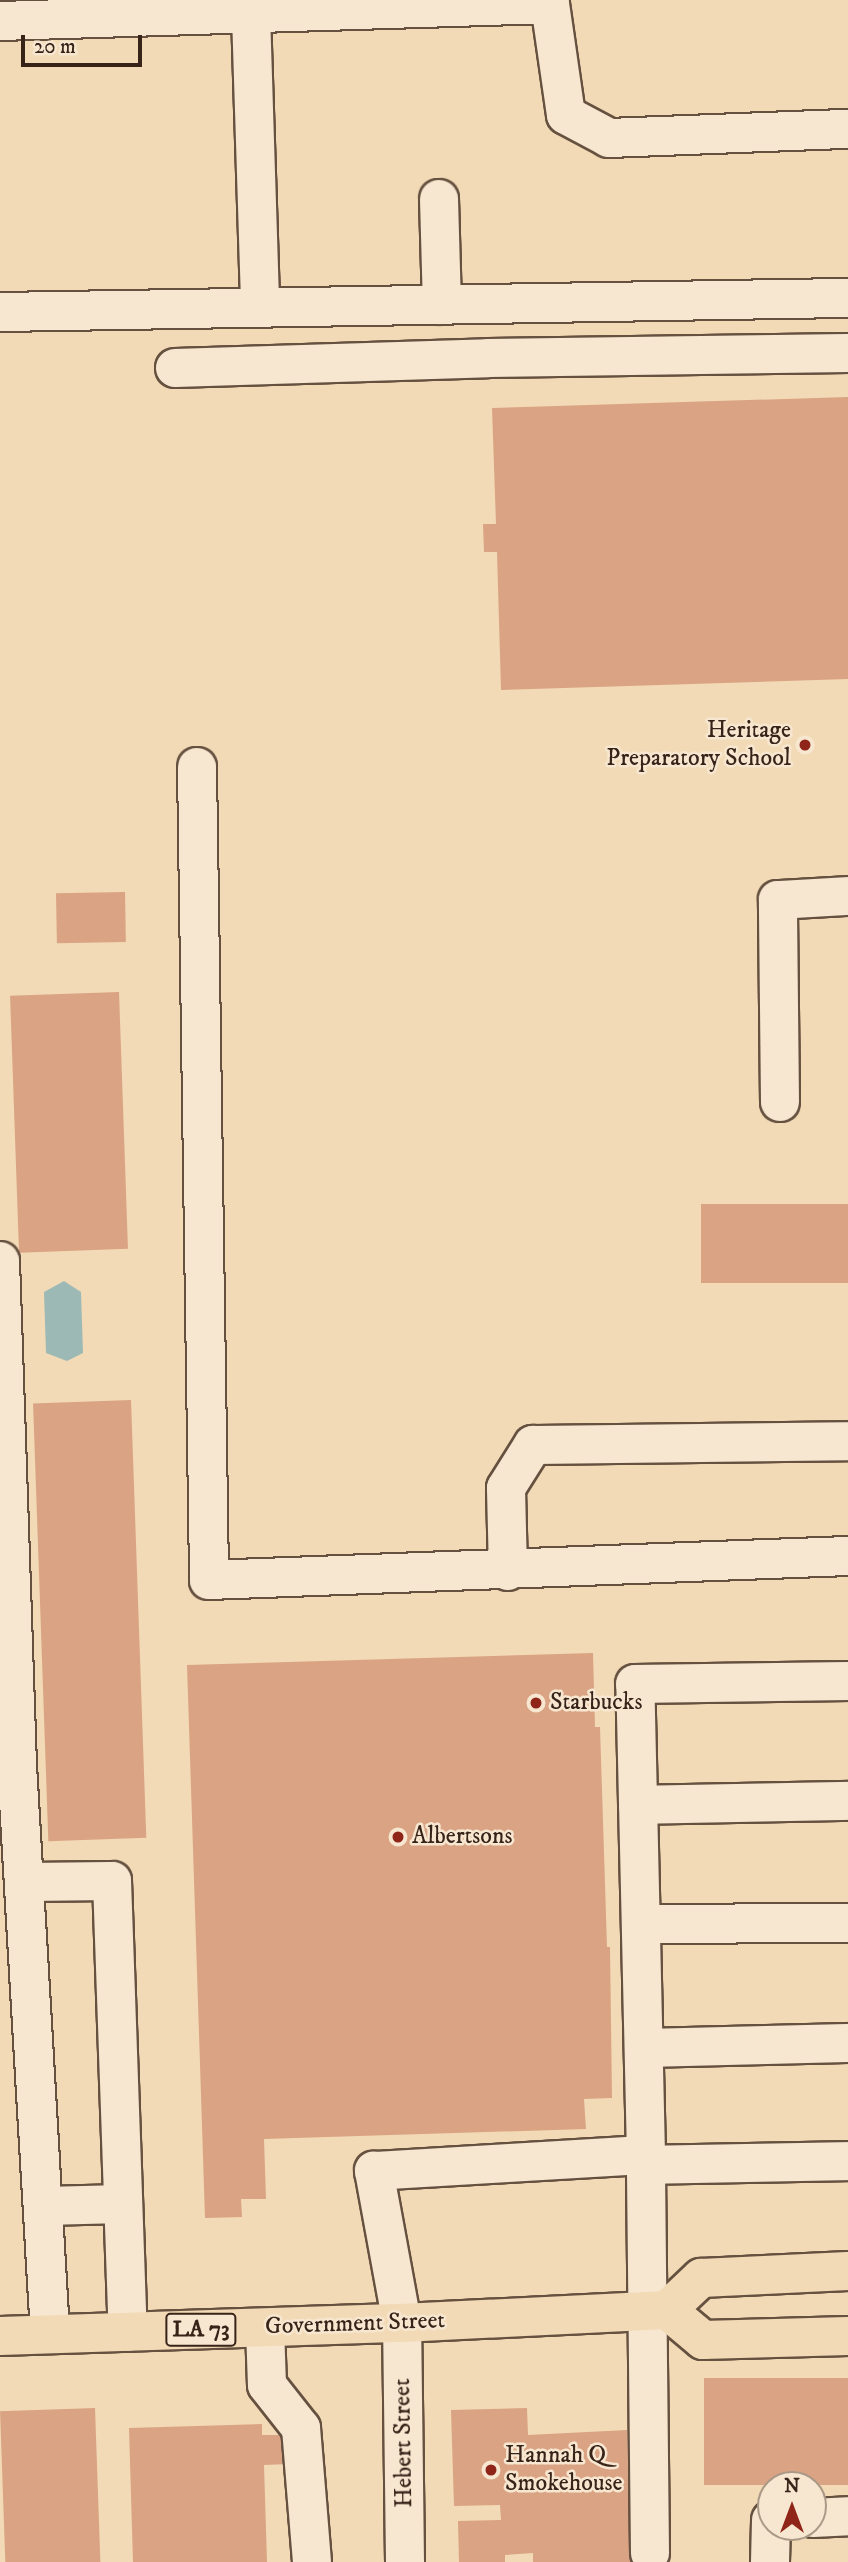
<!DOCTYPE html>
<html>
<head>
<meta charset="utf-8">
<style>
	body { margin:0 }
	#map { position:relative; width:848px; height:2562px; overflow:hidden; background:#f2dab6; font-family:"IM FELL DW Pica",serif }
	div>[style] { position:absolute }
	.water>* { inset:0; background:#9db9b5 }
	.building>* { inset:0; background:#daa384; transform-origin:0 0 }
	.roads { filter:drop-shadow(2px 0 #665140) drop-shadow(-2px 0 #665140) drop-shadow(0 2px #665140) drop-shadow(0 -2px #665140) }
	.minor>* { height:38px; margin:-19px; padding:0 19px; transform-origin:19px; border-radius:19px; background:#f7e7d0 }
	.major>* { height:38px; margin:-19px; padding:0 19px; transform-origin:19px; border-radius:19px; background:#f2dab6 }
	.dots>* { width:19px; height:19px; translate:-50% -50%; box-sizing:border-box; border:4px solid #f7e7d0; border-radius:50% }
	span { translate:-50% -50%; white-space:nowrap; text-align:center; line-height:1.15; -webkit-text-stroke:5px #f7e7d0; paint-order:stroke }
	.shield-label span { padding:2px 5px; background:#f7e7d0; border:2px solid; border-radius:5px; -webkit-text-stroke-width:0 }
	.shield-label { font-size:23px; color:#382319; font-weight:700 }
	.poi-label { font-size:24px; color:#382319 }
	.right { translate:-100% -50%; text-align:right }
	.left { translate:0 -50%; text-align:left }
	.street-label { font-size:24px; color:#382319 }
	.north { position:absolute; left:757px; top:2471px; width:70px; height:70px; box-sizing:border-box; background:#f7e7d0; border:2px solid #ab9987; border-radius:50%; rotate:0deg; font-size:19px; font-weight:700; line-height:28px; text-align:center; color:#382319 }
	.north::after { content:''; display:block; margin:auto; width:24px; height:32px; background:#8f2418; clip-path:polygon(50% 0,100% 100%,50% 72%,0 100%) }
	.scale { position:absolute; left:21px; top:35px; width:121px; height:32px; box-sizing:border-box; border:4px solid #382319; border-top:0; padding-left:9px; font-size:21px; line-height:24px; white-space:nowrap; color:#382319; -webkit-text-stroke:5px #f7e7d0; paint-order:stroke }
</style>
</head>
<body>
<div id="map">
	<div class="water">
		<div style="clip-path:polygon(64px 1281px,81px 1292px,83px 1353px,67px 1361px,46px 1353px,44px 1292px)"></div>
	</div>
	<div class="building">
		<div style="clip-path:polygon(848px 397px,848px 679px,501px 690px,497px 552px,484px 552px,483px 524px,496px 524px,492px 408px)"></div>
		<div style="left:125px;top:892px;width:50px;height:69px;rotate:89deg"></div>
		<div style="left:119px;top:992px;width:257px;height:109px;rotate:88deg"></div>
		<div style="left:848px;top:1204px;width:79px;height:147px;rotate:90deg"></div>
		<div style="left:131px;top:1400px;width:438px;height:98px;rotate:88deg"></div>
		<div style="clip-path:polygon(593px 1653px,595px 1727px,600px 1727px,607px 1947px,610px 1947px,612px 2098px,584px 2099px,586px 2129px,264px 2139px,266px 2199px,241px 2199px,242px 2217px,205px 2218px,187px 1665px)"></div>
		<div style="left:848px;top:2378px;width:107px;height:144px;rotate:90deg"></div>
		<div style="left:95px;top:2408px;width:154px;height:95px;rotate:88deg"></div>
		<div style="clip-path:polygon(527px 2408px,528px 2435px,627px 2430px,632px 2562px,533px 2562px,533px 2553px,505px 2555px,505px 2562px,459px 2562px,458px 2521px,501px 2520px,500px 2505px,454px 2506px,451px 2410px)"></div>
		<div style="clip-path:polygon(262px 2424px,262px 2435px,288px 2435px,289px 2464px,264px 2465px,267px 2562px,133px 2562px,129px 2428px)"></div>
	</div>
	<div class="roads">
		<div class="minor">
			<div style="left:251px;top:14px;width:293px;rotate:88.2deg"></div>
			<div style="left:0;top:21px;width:550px;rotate:-1.77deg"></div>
			<div style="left:550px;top:4px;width:112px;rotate:81.8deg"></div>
			<div style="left:566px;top:115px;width:49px;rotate:28.1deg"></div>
			<div style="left:609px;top:138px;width:239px;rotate:-2.2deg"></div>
			<div style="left:439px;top:199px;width:106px;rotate:88.4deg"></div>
			<div style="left:0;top:312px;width:848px;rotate:-0.95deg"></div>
			<div style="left:175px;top:368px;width:313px;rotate:-1.8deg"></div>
			<div style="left:488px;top:358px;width:360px;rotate:-0.8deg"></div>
			<div style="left:197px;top:767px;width:813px;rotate:89.15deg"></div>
			<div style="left:209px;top:1580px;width:639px;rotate:-2.15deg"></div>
			<div style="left:780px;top:1102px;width:202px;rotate:-90.6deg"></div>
			<div style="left:778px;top:900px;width:70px;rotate:-3.3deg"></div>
			<div style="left:0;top:1261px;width:505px;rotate:88.07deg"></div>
			<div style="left:17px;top:1766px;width:569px;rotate:86.67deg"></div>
			<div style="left:508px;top:1571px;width:83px;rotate:-91.4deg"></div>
			<div style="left:506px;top:1488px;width:51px;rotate:-57.9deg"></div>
			<div style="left:533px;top:1445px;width:315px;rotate:-0.7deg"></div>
			<div style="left:638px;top:1805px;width:210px;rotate:-1.1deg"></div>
			<div style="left:26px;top:1882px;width:86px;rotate:-0.7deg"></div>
			<div style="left:112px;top:1881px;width:451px;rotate:88deg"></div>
			<div style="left:641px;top:1924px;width:207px;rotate:-0.3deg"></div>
			<div style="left:644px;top:2048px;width:204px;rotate:-1.4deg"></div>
			<div style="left:646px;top:2165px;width:202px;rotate:-1.1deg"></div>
			<div style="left:44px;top:2206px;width:79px;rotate:-1.5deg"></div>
			<div style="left:265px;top:2328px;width:57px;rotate:88deg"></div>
			<div style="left:267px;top:2385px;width:55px;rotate:51.7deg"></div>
			<div style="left:301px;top:2428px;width:134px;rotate:85.3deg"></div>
			<div style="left:813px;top:2518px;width:35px;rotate:-3deg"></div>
			<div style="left:650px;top:2553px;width:398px;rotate:-90.6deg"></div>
			<div style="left:646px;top:2155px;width:471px;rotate:-91.3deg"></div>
			<div style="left:635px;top:1684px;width:213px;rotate:-0.8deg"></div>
			<div style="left:405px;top:2562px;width:239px;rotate:-90.7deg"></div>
			<div style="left:402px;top:2323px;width:155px;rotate:-100.4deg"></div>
			<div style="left:374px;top:2171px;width:272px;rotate:-3.4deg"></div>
			<div style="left:770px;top:2562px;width:42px;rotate:-88.6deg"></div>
		</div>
		<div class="major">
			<div style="left:667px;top:2310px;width:47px;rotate:39.8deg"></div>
			<div style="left:703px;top:2340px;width:145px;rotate:-1.6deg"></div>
			<div style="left:0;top:2336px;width:402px;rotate:-1.9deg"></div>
			<div style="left:402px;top:2323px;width:265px;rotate:-2.8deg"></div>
			<div style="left:667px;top:2310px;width:47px;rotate:-43.3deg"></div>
			<div style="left:701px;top:2278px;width:147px;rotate:-2.7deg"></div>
		</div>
	</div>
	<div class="dots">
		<div style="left:805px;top:745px;background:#8f2418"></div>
		<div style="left:536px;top:1703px;background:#8f2418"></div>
		<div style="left:398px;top:1837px;background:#8f2418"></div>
		<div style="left:491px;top:2470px;background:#8f2418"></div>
	</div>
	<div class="shield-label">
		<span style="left:201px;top:2330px">LA 73</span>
	</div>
	<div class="poi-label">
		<span class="right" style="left:791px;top:745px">Heritage<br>Preparatory School</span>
		<span class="left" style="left:550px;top:1703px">Starbucks</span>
		<span class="left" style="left:412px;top:1837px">Albertsons</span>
		<span class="left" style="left:505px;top:2470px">Hannah Q<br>Smokehouse</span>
	</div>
	<div class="street-label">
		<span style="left:355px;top:2324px;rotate:-2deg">Government Street</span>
		<span style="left:404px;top:2443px;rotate:-91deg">Hebert Street</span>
	</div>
	<div class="north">N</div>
	<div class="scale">20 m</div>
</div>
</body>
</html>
